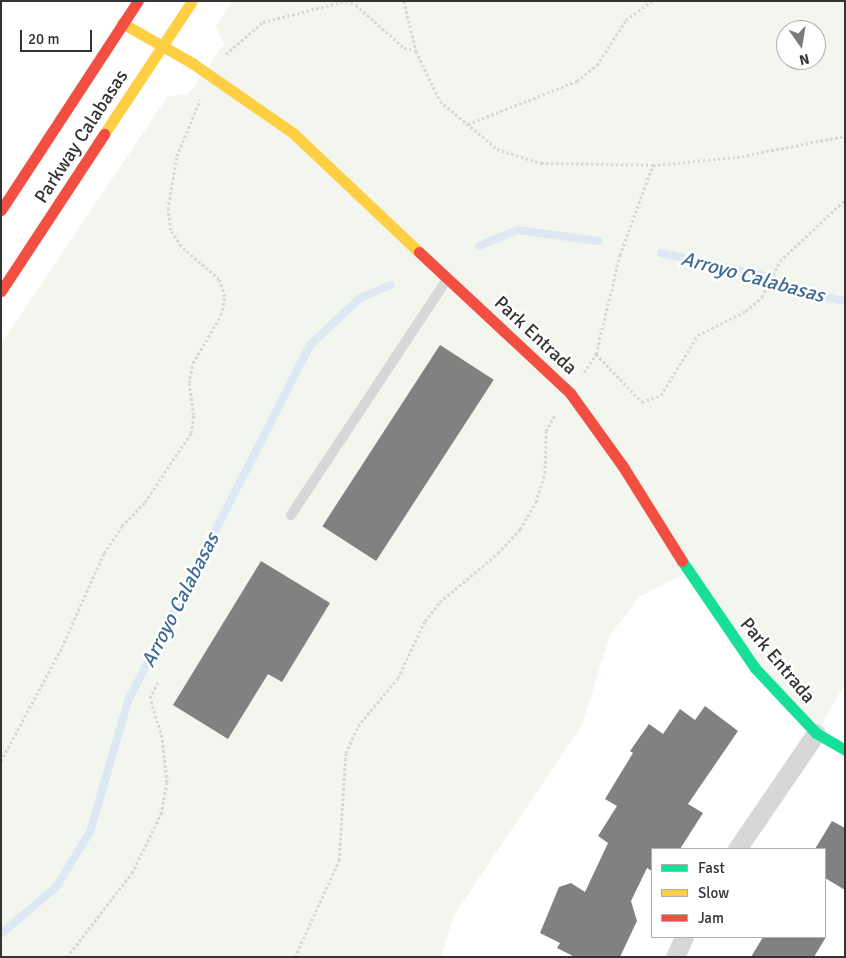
<!DOCTYPE html>
<html>
<head>
<meta charset="utf-8">
<style>
	body { margin:0 }
	#map { position:relative; width:846px; height:958px; overflow:hidden; background:#fff; font-family:Signika,sans-serif }
	div>[style] { position:absolute }
	.green>* { inset:0; background:#f2f6ee }
	.stream>* { height:8px; margin:-4px; padding:0 4px; transform-origin:4px; border-radius:4px; background:#dde8f3 }
	.building>* { inset:0; background:#818181; transform-origin:0 0 }
	.path>* { height:3px; margin-top:-1.5px; transform-origin:0; background:repeating-linear-gradient(90deg,#d7d7d7 0 2.5px,transparent 0 5px) }
	.lane>* { height:10px; margin:-5px; padding:0 5px; transform-origin:5px; border-radius:5px; background:#d7d7d7 }
	.street>* { height:19px; margin:-9.5px; padding:0 9.5px; transform-origin:9.5px; border-radius:9.5px; background:#d7d7d7 }
	.fast>* { height:11px; margin:-5.5px; padding:0 5.5px; transform-origin:5.5px; border-radius:5.5px; background:#16e098 }
	.slow>* { height:11px; margin:-5.5px; padding:0 5.5px; transform-origin:5.5px; border-radius:5.5px; background:#ffcf43 }
	.jam>* { height:11px; margin:-5.5px; padding:0 5.5px; transform-origin:5.5px; border-radius:5.5px; background:#f24e42 }
	span { translate:-50% -50%; white-space:nowrap; text-align:center; line-height:1.15; -webkit-text-stroke:5px #fff; paint-order:stroke }
	.street-label { font-size:19px; color:#333 }
	.water-label { font-size:20px; color:#3f6a96; font-style:italic }
	.frame { position:absolute; inset:0; border:2px solid #333; pointer-events:none }
	.legend { position:absolute; left:651px; top:848px; width:175px; height:90px; box-sizing:border-box; background:#fff; border:1px solid #adadad; margin:0; padding:6px 9px; list-style:none; font-size:15px; color:#333 }
	.legend li { display:flex; align-items:center; gap:10px; height:25px }
	.legend b { width:25px; border:1px solid #adadad }
	.north { position:absolute; left:776px; top:20px; width:50px; height:50px; box-sizing:border-box; background:#fff; border:1px solid #adadad; border-radius:50%; rotate:167deg; font-size:14px; font-weight:700; line-height:20px; text-align:center; color:#333 }
	.north::after { content:''; display:block; margin:auto; width:18px; height:22px; background:#7a7a7a; clip-path:polygon(50% 0,100% 100%,50% 72%,0 100%) }
	.scale { position:absolute; left:20px; top:30px; width:72px; height:22px; box-sizing:border-box; border:2px solid #333; border-top:0; padding-left:6px; font-size:15px; line-height:18px; white-space:nowrap; color:#333; -webkit-text-stroke:4px #fff; paint-order:stroke }
</style>
</head>
<body>
<div id="map">
	<div class="green">
		<div style="clip-path:polygon(evenodd,232px 1px,845px 1px,845px 684px,816px 733px,688px 572px,639px 597px,610px 635px,582px 725px,454px 915px,441px 957px,1px 957px,1px 344px,168px 96px,188px 95px,224px 44px,216px 26px,232px 1px,786px 30px,816px 30px,816px 60px,786px 60px,786px 30px)"></div>
	</div>
	<div class="stream">
		<div style="left:479px;top:246px;width:41px;rotate:-22.8deg"></div>
		<div style="left:517px;top:230px;width:82px;rotate:7.7deg"></div>
		<div style="left:661px;top:253px;width:102px;rotate:12.4deg"></div>
		<div style="left:761px;top:275px;width:52px;rotate:21.6deg"></div>
		<div style="left:809px;top:294px;width:37px;rotate:11deg"></div>
		<div style="left:1px;top:934px;width:72px;rotate:-40.5deg"></div>
		<div style="left:56px;top:887px;width:65px;rotate:-58.3deg"></div>
		<div style="left:90px;top:832px;width:136px;rotate:-73.8deg"></div>
		<div style="left:128px;top:701px;width:400px;rotate:-62.9deg"></div>
		<div style="left:310px;top:345px;width:69px;rotate:-43.2deg"></div>
		<div style="left:360px;top:298px;width:33px;rotate:-23deg"></div>
	</div>
	<div class="building">
		<div style="left:440px;top:345px;width:64px;height:216px;rotate:33deg"></div>
		<div style="clip-path:polygon(261px 561px,330px 603px,282px 682px,268px 674px,228px 739px,173px 705px)"></div>
		<div style="clip-path:polygon(705px 706px,738px 731px,688px 804px,703px 813px,680px 849px,652px 849px,652px 871px,647px 868px,631px 901px,637px 921px,620px 957px,575px 957px,557px 948px,560px 943px,540px 933px,559px 887px,571px 883px,585px 892px,608px 843px,598px 836px,617px 806px,605px 799px,633px 753px,630px 751px,649px 724px,663px 734px,680px 709px,695px 720px)"></div>
		<div style="clip-path:polygon(832px 821px,845px 828px,845px 890px,825px 878px,825px 849px,815px 849px)"></div>
		<div style="clip-path:polygon(763px 937px,826px 937px,814px 957px,751px 957px)"></div>
	</div>
	<div class="path">
		<div style="left:404px;top:1px;width:51px;rotate:76.5deg"></div>
		<div style="left:416px;top:51px;width:55px;rotate:64.4deg"></div>
		<div style="left:440px;top:101px;width:75px;rotate:40.1deg"></div>
		<div style="left:497px;top:149px;width:46px;rotate:17.7deg"></div>
		<div style="left:541px;top:163px;width:112px;rotate:1deg"></div>
		<div style="left:653px;top:165px;width:84px;rotate:-5.4deg"></div>
		<div style="left:737px;top:157px;width:110px;rotate:-11deg"></div>
		<div style="left:226px;top:54px;width:49px;rotate:-40.9deg"></div>
		<div style="left:263px;top:22px;width:86px;rotate:-14.2deg"></div>
		<div style="left:346px;top:1px;width:11px;rotate:22deg"></div>
		<div style="left:356px;top:5px;width:64px;rotate:41.9deg"></div>
		<div style="left:404px;top:48px;width:12px;rotate:14deg"></div>
		<div style="left:468px;top:124px;width:117px;rotate:-21.5deg"></div>
		<div style="left:577px;top:81px;width:26px;rotate:-39deg"></div>
		<div style="left:597px;top:65px;width:54px;rotate:-57.2deg"></div>
		<div style="left:626px;top:20px;width:32px;rotate:-36deg"></div>
		<div style="left:596px;top:354px;width:66px;rotate:46.2deg"></div>
		<div style="left:642px;top:402px;width:20px;rotate:-20deg"></div>
		<div style="left:661px;top:395px;width:70px;rotate:-58.3deg"></div>
		<div style="left:698px;top:335px;width:54px;rotate:-26.6deg"></div>
		<div style="left:746px;top:311px;width:21px;rotate:-41deg"></div>
		<div style="left:762px;top:297px;width:40px;rotate:-63.4deg"></div>
		<div style="left:780px;top:261px;width:89px;rotate:-43.2deg"></div>
		<div style="left:584px;top:372px;width:22px;rotate:-56deg"></div>
		<div style="left:596px;top:354px;width:102px;rotate:-76.4deg"></div>
		<div style="left:620px;top:255px;width:96px;rotate:-69.9deg"></div>
		<div style="left:1px;top:761px;width:129px;rotate:-61.8deg"></div>
		<div style="left:62px;top:647px;width:103px;rotate:-65.9deg"></div>
		<div style="left:104px;top:553px;width:32px;rotate:-56deg"></div>
		<div style="left:122px;top:526px;width:33px;rotate:-46deg"></div>
		<div style="left:145px;top:502px;width:83px;rotate:-56.3deg"></div>
		<div style="left:191px;top:433px;width:18px;rotate:-81deg"></div>
		<div style="left:194px;top:415px;width:32px;rotate:-99deg"></div>
		<div style="left:189px;top:383px;width:20px;rotate:-79deg"></div>
		<div style="left:193px;top:363px;width:56px;rotate:-59.7deg"></div>
		<div style="left:221px;top:315px;width:19px;rotate:-78deg"></div>
		<div style="left:225px;top:296px;width:18px;rotate:-109deg"></div>
		<div style="left:219px;top:279px;width:50px;rotate:-139deg"></div>
		<div style="left:181px;top:246px;width:19px;rotate:-122deg"></div>
		<div style="left:171px;top:230px;width:21px;rotate:-98deg"></div>
		<div style="left:168px;top:209px;width:54px;rotate:-80.4deg"></div>
		<div style="left:177px;top:156px;width:61px;rotate:-67.7deg"></div>
		<div style="left:67px;top:957px;width:106px;rotate:-52.3deg"></div>
		<div style="left:132px;top:873px;width:66px;rotate:-63.8deg"></div>
		<div style="left:161px;top:814px;width:33px;rotate:-79deg"></div>
		<div style="left:167px;top:782px;width:45px;rotate:-96.3deg"></div>
		<div style="left:162px;top:737px;width:41px;rotate:-107.1deg"></div>
		<div style="left:150px;top:698px;width:20px;rotate:-63deg"></div>
		<div style="left:295px;top:957px;width:107px;rotate:-65.6deg"></div>
		<div style="left:339px;top:860px;width:107px;rotate:-86.3deg"></div>
		<div style="left:346px;top:753px;width:30px;rotate:-66deg"></div>
		<div style="left:358px;top:726px;width:62px;rotate:-50.2deg"></div>
		<div style="left:398px;top:678px;width:63px;rotate:-64.7deg"></div>
		<div style="left:425px;top:621px;width:24px;rotate:-52deg"></div>
		<div style="left:440px;top:602px;width:76px;rotate:-40.2deg"></div>
		<div style="left:498px;top:553px;width:33px;rotate:-47deg"></div>
		<div style="left:520px;top:529px;width:31px;rotate:-59deg"></div>
		<div style="left:536px;top:502px;width:30px;rotate:-73deg"></div>
		<div style="left:545px;top:473px;width:42px;rotate:-88.6deg"></div>
		<div style="left:546px;top:431px;width:18px;rotate:-61deg"></div>
	</div>
	<div class="lane">
		<div style="left:291px;top:515px;width:283px;rotate:-56.5deg"></div>
	</div>
	<div class="street">
		<div style="left:737px;top:849px;width:140px;rotate:-55.7deg"></div>
		<div style="left:675px;top:957px;width:22px;rotate:-66deg"></div>
	</div>
	<div class="fast">
		<div style="left:682px;top:561px;width:130px;rotate:55.7deg"></div>
		<div style="left:755px;top:668px;width:89px;rotate:46.8deg"></div>
		<div style="left:816px;top:733px;width:34px;rotate:30deg"></div>
	</div>
	<div class="slow">
		<div style="left:122px;top:23px;width:81px;rotate:29.7deg"></div>
		<div style="left:192px;top:63px;width:123px;rotate:34.7deg"></div>
		<div style="left:293px;top:133px;width:173px;rotate:43.4deg"></div>
		<div style="left:104px;top:134px;width:159px;rotate:-56.5deg"></div>
	</div>
	<div class="jam">
		<div style="left:1px;top:210px;width:250px;rotate:-56.8deg"></div>
		<div style="left:419px;top:252px;width:207px;rotate:43deg"></div>
		<div style="left:570px;top:393px;width:89px;rotate:54.2deg"></div>
		<div style="left:622px;top:465px;width:113px;rotate:58deg"></div>
		<div style="left:1px;top:291px;width:188px;rotate:-56.7deg"></div>
	</div>
	<div class="street-label">
		<span style="left:82px;top:137px;rotate:-57deg">Parkway Calabasas</span>
		<span style="left:535px;top:336px;rotate:43deg">Park Entrada</span>
		<span style="left:777px;top:661px;rotate:50deg">Park Entrada</span>
	</div>
	<div class="water-label">
		<span style="left:753px;top:277px;rotate:15deg">Arroyo Calabasas</span>
		<span style="left:180px;top:600px;rotate:-63deg">Arroyo Calabasas</span>
	</div>
	<div class="frame"></div>
	<ul class="legend">
	<li><b style="height:6px;background:#16e098"></b>Fast</li>
	<li><b style="height:6px;background:#ffcf43"></b>Slow</li>
	<li><b style="height:6px;background:#f24e42"></b>Jam</li>
	</ul>
	<div class="north">N</div>
	<div class="scale">20 m</div>
</div>
</body>
</html>
